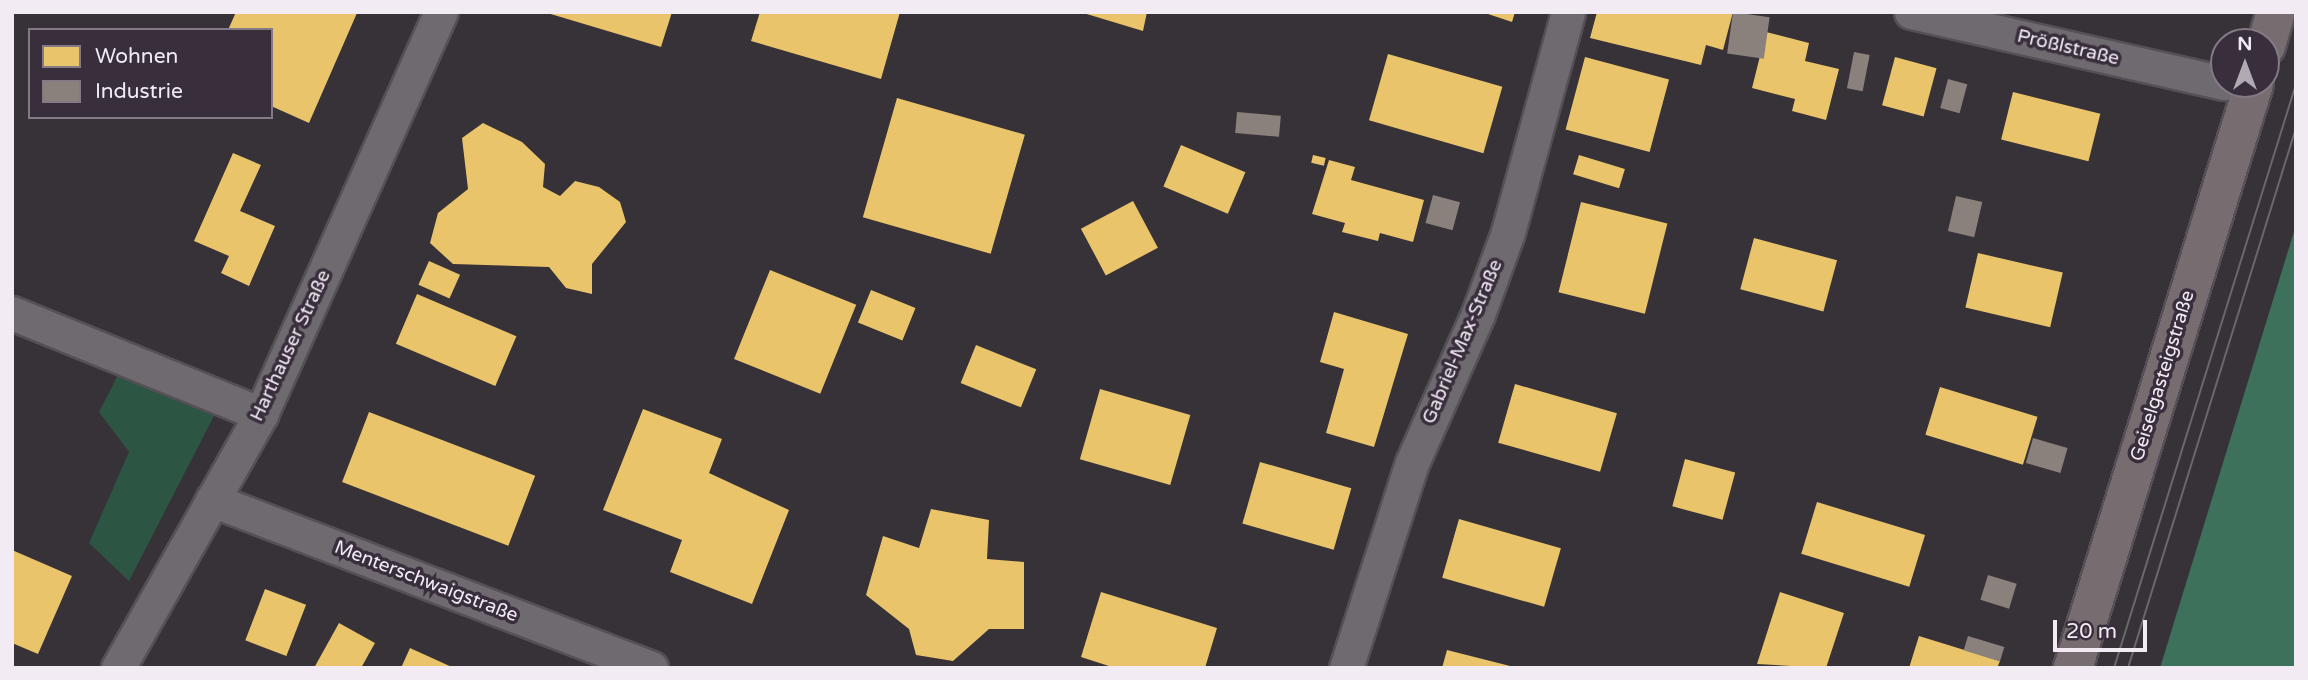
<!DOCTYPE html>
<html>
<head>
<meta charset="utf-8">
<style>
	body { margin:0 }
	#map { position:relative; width:2308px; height:680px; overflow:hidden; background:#373138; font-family:"Varela Round",sans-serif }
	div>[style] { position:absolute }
	.green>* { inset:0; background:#2c5543 }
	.forest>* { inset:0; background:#3d715b }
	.homes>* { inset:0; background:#e9c46a; transform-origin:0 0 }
	.industry>* { inset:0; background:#8a817c; transform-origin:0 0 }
	.roads { filter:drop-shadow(2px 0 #555056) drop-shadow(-2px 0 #555056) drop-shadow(0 2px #555056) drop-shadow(0 -2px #555056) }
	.minor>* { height:33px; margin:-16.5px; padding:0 16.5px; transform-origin:16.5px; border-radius:16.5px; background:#6e6a6f }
	.major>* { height:38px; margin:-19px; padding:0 19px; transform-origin:19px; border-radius:19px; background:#776d70 }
	.tram>* { height:2px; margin:-1px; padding:0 1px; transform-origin:1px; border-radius:1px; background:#6c676d }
	span { translate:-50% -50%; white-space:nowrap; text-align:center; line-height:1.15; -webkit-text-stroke:7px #392e3b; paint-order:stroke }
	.street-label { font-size:19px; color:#f2ebf4 }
	.frame { position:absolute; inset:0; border:14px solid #f2ebf4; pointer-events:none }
	.legend { position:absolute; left:28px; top:28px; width:245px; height:91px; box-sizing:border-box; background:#392e3b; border:2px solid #837a85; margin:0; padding:9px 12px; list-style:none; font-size:21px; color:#f2ebf4 }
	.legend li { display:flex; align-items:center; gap:14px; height:35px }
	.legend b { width:35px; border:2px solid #837a85 }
	.north { position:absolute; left:2210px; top:28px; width:70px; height:70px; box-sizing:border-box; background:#392e3b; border:2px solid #837a85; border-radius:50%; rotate:0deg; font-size:19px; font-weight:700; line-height:28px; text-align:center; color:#f2ebf4 }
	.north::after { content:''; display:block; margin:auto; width:24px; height:32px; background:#b1aab2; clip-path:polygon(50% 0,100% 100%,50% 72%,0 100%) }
	.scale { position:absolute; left:2053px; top:620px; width:94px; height:32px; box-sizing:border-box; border:4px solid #f2ebf4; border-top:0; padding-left:9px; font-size:21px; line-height:24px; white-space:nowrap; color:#f2ebf4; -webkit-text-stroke:5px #392e3b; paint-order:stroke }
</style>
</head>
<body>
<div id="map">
	<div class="green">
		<div style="clip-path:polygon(120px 371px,216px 412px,129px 581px,89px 543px,129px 452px,99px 412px)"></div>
	</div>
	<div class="forest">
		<div style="clip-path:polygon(2296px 225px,2296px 668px,2160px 668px)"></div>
	</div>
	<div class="homes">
		<div style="clip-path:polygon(236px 12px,357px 13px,309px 123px,271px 106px,271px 30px,228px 30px)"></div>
		<div style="clip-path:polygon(544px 12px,672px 12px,661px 47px)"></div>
		<div style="clip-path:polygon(760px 12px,900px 12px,881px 79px,751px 41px)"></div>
		<div style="clip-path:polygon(1080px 12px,1147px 12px,1143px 31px)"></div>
		<div style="clip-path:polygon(1482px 12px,1515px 12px,1512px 22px)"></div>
		<div style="clip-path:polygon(1597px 12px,1733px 12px,1723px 50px,1706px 45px,1701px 65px,1590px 38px)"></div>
		<div style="clip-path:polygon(1766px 32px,1809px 43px,1805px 61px,1839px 69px,1826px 120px,1792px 111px,1795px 99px,1752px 88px)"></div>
		<div style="left:1388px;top:54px;width:119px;height:69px;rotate:16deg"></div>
		<div style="left:1585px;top:57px;width:87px;height:75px;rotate:15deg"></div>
		<div style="left:1895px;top:57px;width:43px;height:50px;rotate:15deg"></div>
		<div style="left:2013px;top:92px;width:90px;height:49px;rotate:14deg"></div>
		<div style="left:897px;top:98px;width:133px;height:124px;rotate:16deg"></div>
		<div style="clip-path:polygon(483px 123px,522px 142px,545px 164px,543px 187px,560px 196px,575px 181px,599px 187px,620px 202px,626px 222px,592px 264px,592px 294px,566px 288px,549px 267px,453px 264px,430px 243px,438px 213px,468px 189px,462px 138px)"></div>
		<div style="left:1181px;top:145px;width:70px;height:45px;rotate:23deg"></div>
		<div style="clip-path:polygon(233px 153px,261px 165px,240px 211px,275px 226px,249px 286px,221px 273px,229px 256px,194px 241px)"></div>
		<div style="left:1313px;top:155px;width:13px;height:8px;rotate:13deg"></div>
		<div style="left:1579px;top:155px;width:48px;height:20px;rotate:17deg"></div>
		<div style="clip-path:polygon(1329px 160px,1355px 167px,1351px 180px,1424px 200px,1413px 242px,1380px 233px,1378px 241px,1342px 232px,1345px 223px,1312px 214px)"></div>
		<div style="left:1133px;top:201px;width:53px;height:59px;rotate:62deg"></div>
		<div style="left:1581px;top:202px;width:89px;height:93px;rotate:14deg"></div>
		<div style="left:1754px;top:238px;width:86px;height:53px;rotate:15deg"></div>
		<div style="left:1978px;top:253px;width:87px;height:56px;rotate:13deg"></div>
		<div style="left:429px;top:261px;width:34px;height:26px;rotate:24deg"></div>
		<div style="left:770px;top:270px;width:93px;height:96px;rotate:22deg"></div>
		<div style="left:871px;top:290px;width:48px;height:35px;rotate:22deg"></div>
		<div style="left:417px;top:294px;width:108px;height:54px;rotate:23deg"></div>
		<div style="clip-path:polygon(1334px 312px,1408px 334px,1374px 447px,1326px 433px,1344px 369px,1320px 362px)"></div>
		<div style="left:976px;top:345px;width:65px;height:41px;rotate:22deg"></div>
		<div style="left:1515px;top:384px;width:106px;height:61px;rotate:16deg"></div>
		<div style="left:1940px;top:387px;width:102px;height:50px;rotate:17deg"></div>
		<div style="left:1100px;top:389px;width:94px;height:73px;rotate:16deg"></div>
		<div style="clip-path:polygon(643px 409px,722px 439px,709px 473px,789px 510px,752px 604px,670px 572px,682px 540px,603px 510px)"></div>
		<div style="left:369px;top:412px;width:178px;height:75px;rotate:21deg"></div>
		<div style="left:1685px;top:459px;width:52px;height:49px;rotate:15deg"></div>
		<div style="left:1260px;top:462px;width:95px;height:64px;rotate:16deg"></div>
		<div style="left:1817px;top:502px;width:113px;height:54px;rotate:17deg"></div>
		<div style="clip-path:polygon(931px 509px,989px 520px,987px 559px,1024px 562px,1024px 629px,989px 629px,953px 661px,916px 655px,909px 629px,866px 595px,883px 536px,919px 548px)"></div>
		<div style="left:1459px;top:519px;width:106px;height:61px;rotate:16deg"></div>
		<div style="clip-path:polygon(12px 550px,72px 576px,38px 654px,12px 643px)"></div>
		<div style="left:265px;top:589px;width:44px;height:55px;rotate:21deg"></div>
		<div style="clip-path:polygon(1101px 592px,1217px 628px,1205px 668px,1115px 668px,1081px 657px)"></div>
		<div style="clip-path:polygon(1780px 592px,1844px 613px,1826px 668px,1757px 664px)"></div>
		<div style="clip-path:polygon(339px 623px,375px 643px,361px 668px,314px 668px)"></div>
		<div style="clip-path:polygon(1919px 636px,2000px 661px,1997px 668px,1909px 668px)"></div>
		<div style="clip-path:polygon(410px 648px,454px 668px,401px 668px)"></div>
		<div style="clip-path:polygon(1447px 650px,1514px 667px,1514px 668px,1442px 668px)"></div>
	</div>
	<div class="industry">
		<div style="left:1733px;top:12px;width:37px;height:42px;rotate:8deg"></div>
		<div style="left:1854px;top:52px;width:16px;height:37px;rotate:11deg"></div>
		<div style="left:1948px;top:79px;width:20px;height:30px;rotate:15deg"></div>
		<div style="left:1237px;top:112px;width:44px;height:21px;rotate:5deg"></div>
		<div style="left:1433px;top:195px;width:28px;height:29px;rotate:15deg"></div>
		<div style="left:1956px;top:196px;width:27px;height:36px;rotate:13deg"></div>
		<div style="left:2033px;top:438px;width:36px;height:26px;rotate:16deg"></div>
		<div style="left:1988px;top:575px;width:30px;height:26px;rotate:17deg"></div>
		<div style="left:1968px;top:636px;width:38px;height:15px;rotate:17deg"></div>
	</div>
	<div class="roads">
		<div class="minor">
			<div style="left:1911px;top:12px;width:321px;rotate:12.8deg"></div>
			<div style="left:12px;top:313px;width:269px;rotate:22.1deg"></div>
			<div style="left:212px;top:500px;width:470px;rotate:20.9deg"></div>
			<div style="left:118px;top:668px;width:291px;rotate:-60.6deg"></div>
			<div style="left:261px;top:414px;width:440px;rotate:-65.9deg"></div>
			<div style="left:1346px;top:668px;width:215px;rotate:-72.2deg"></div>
			<div style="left:1412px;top:463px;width:163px;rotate:-66.1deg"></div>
			<div style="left:1478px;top:314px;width:87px;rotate:-69.9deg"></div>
			<div style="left:1508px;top:232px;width:228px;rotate:-74.7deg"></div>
		</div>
		<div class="major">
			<div style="left:2266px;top:46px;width:35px;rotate:-74deg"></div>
			<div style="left:2073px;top:668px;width:611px;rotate:-72.78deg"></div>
		</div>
	</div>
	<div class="tram">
		<div style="left:2114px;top:668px;width:612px;rotate:-72.69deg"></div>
		<div style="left:2128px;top:668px;width:566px;rotate:-72.72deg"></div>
	</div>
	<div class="street-label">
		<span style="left:2068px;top:48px;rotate:13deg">Prößlstraße</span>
		<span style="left:1463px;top:342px;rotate:-67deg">Gabriel-Max-Straße</span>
		<span style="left:291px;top:346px;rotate:-65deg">Harthauser Straße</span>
		<span style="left:2163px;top:376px;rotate:-73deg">Geiselgasteigstraße</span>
		<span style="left:426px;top:582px;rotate:21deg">Menterschwaigstraße</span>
	</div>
	<div class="frame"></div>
	<ul class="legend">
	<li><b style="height:19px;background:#e9c46a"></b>Wohnen</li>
	<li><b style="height:19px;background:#8a817c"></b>Industrie</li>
	</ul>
	<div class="north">N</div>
	<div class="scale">20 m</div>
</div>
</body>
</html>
